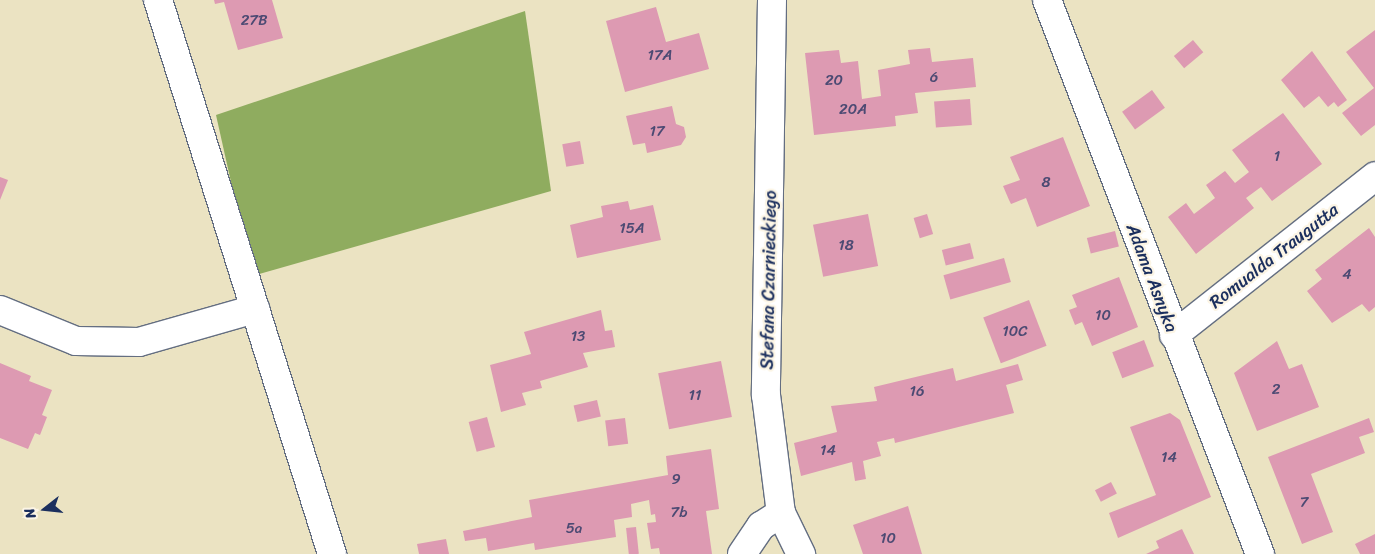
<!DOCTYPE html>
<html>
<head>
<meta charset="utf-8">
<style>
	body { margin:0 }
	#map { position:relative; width:1375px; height:554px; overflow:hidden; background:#ebe3c2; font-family:Sriracha,sans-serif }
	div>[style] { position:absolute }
	.forest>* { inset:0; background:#8fac5f }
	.building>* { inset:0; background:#dd9ab2; transform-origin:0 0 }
	.roads { filter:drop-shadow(1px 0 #646e81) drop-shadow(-1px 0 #646e81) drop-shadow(0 1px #646e81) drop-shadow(0 -1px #646e81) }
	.street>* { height:28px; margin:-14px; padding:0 14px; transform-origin:14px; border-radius:14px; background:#fff }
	span { translate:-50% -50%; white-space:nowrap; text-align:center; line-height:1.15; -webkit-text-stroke:4.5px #fcf5e5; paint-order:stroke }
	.number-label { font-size:15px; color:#4c4a73 }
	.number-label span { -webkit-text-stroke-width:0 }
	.street-label { font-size:18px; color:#1b2f5e }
	.north { position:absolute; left:20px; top:484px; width:50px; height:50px; -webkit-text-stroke:4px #fcf5e5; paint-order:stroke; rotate:254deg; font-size:14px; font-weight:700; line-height:20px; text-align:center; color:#1b2f5e }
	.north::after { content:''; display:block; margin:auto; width:18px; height:22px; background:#1b2f5e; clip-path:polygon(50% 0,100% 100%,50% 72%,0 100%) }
</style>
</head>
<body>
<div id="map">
	<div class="forest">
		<div style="clip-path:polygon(525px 11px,551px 191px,252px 276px,216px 115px)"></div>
	</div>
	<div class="building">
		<div style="clip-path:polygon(214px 0,272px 0,283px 38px,238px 50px,224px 2px,215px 4px)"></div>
		<div style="clip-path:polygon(656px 7px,666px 42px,699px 33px,709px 69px,625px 92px,606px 21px)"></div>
		<div style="clip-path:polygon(1375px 30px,1375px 125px,1361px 136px,1342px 113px,1374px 88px,1346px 52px)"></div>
		<div style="left:1193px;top:40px;width:16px;height:25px;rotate:50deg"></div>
		<div style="clip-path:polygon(930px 48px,932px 62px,973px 58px,976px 87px,915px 93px,918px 113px,895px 116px,896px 126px,814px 135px,805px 53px,839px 50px,841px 63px,858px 61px,862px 99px,881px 96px,878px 70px,910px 64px,908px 50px)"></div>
		<div style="clip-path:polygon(1312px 51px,1347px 100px,1338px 107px,1334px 102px,1328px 107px,1319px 96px,1304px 108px,1281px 80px)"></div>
		<div style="left:1152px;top:90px;width:22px;height:37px;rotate:54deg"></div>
		<div style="left:970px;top:99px;width:26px;height:36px;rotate:86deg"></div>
		<div style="clip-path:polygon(672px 106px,676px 124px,684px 127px,686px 137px,681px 145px,647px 153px,645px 143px,633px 145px,626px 116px)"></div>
		<div style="clip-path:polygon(1283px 113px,1322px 164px,1272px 201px,1261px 187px,1246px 198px,1254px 208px,1196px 254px,1168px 217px,1186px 203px,1194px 214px,1215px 198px,1206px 185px,1225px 171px,1235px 183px,1249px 172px,1232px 150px)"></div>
		<div style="clip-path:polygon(1063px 137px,1090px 206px,1037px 227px,1026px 198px,1011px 204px,1009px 200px,1003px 186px,1020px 180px,1010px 157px)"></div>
		<div style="left:580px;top:141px;width:23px;height:18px;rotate:80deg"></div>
		<div style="clip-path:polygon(0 177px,8px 180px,0 200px)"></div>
		<div style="clip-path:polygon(628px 201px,630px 210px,653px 205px,661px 240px,577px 258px,570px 225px,603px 217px,601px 206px)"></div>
		<div style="left:868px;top:214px;width:53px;height:56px;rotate:79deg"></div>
		<div style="left:927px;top:214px;width:21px;height:14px;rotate:73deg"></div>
		<div style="clip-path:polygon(1369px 228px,1375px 237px,1375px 307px,1369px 312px,1362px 304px,1332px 323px,1307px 291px,1322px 279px,1315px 270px)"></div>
		<div style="left:1115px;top:231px;width:16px;height:29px;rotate:76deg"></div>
		<div style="left:970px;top:243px;width:16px;height:29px;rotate:76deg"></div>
		<div style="left:1004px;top:258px;width:25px;height:63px;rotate:74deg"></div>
		<div style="clip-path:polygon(1119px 277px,1138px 327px,1092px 346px,1082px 322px,1075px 325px,1069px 310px,1077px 307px,1072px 295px)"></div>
		<div style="left:1029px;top:300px;width:49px;height:49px;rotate:69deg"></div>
		<div style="clip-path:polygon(601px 310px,605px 331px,612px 330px,615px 347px,583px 353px,588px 367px,540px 381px,542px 388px,522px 393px,526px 405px,501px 412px,490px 365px,531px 354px,524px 332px)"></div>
		<div style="left:1144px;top:340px;width:28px;height:34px;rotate:69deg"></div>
		<div style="clip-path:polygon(1277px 341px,1289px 369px,1302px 364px,1319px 407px,1257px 431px,1234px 373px)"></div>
		<div style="left:721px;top:361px;width:57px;height:64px;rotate:79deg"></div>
		<div style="clip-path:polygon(0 363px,31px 376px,29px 381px,52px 390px,42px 415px,47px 417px,40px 435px,35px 433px,28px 449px,0 438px)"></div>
		<div style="clip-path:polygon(1018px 364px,1023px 380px,1006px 385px,1014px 413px,895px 443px,894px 438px,877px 442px,881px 456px,863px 461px,866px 479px,855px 481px,852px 462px,801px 476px,794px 443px,837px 432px,831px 406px,877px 401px,874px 387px,953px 368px,956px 381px)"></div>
		<div style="left:597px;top:400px;width:17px;height:24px;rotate:77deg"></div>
		<div style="clip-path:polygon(1170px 413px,1180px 420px,1211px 497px,1118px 538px,1109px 513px,1156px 495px,1130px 427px)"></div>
		<div style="left:487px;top:417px;width:31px;height:19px;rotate:75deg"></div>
		<div style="left:625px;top:418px;width:26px;height:20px;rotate:83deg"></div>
		<div style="clip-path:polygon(1369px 418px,1374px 432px,1359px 437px,1365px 453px,1311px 474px,1333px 532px,1302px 544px,1268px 457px)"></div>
		<div style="clip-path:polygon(711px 449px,719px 509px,706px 511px,712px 554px,660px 554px,659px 548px,651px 549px,647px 523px,656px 522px,655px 514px,651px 515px,649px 500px,631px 504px,632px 517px,614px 520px,616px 537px,535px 550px,534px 543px,488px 551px,486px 538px,465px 541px,463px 531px,532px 517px,529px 500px,668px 475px,666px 456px)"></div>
		<div style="left:1111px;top:482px;width:13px;height:18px;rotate:63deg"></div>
		<div style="clip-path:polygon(908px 506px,922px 554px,863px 554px,853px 525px)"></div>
		<div style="left:636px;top:527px;width:27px;height:10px;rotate:84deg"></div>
		<div style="clip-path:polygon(1182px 529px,1194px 554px,1146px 554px,1159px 548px,1156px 541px)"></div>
		<div style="clip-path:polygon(1375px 534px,1375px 554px,1360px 554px,1355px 544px)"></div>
		<div style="clip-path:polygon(446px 539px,449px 554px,419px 554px,417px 544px)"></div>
	</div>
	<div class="roads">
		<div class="street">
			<div style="left:158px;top:0;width:581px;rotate:72.56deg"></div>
			<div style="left:772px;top:0;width:395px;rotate:90.9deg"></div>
			<div style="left:766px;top:395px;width:119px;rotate:82.8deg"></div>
			<div style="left:781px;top:513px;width:46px;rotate:64deg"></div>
			<div style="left:1047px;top:0;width:594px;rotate:68.97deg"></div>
			<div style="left:0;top:310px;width:82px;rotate:22.2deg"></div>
			<div style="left:76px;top:341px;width:63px;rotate:0.9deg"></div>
			<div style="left:139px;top:342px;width:121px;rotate:-15.9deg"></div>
			<div style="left:1174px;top:335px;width:256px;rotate:-38.3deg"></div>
			<div style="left:742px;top:554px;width:34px;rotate:-56deg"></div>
			<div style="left:761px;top:526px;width:24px;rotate:-33deg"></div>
		</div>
	</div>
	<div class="number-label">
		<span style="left:254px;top:21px">27B</span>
		<span style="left:660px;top:56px">17A</span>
		<span style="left:934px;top:78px">6</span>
		<span style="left:834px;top:81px">20</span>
		<span style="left:853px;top:110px">20A</span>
		<span style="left:657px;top:132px">17</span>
		<span style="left:1277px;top:157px">1</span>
		<span style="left:1046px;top:183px">8</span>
		<span style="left:632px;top:229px">15A</span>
		<span style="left:846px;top:246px">18</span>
		<span style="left:1347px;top:275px">4</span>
		<span style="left:1103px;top:316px">10</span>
		<span style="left:1015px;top:332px">10C</span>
		<span style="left:578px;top:337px">13</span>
		<span style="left:1276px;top:390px">2</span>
		<span style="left:917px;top:392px">16</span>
		<span style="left:695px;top:396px">11</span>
		<span style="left:828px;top:451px">14</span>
		<span style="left:1169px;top:458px">14</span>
		<span style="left:676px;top:480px">9</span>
		<span style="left:1304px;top:503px">7</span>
		<span style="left:679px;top:513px">7b</span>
		<span style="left:574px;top:529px">5a</span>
		<span style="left:888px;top:539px">10</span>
	</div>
	<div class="street-label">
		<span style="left:1274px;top:256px;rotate:-38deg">Romualda Traugutta</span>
		<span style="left:1152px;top:278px;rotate:69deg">Adama Asnyka</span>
		<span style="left:769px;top:280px;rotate:-89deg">Stefana Czarnieckiego</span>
	</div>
	<div class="north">N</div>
</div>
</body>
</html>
